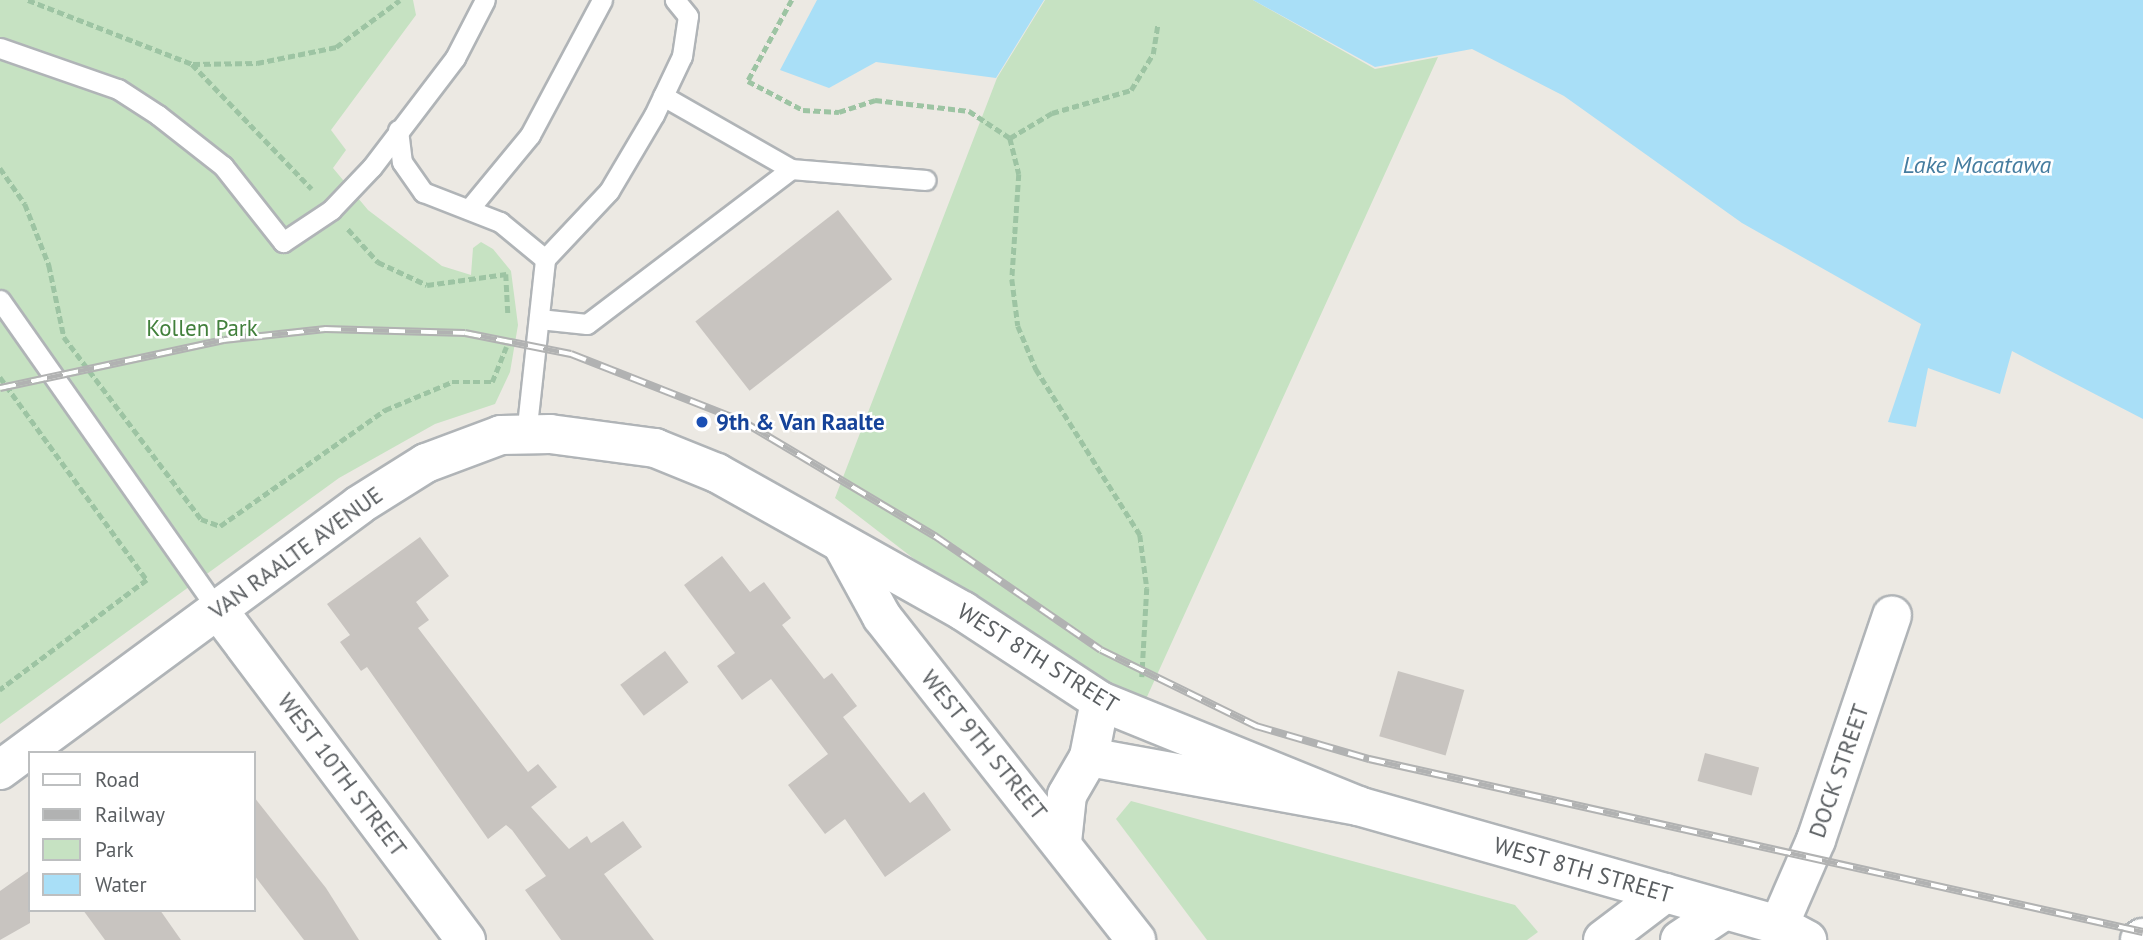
<!DOCTYPE html>
<html>
<head>
<meta charset="utf-8">
<style>
	body { margin:0 }
	#map { position:relative; width:2143px; height:940px; overflow:hidden; background:#ece9e3; font-family:"PT Sans",sans-serif }
	div>[style] { position:absolute }
	.green>* { inset:0; background:#c6e2c2 }
	.water>* { inset:0; background:#a9dff7 }
	.building>* { inset:0; background:#c8c4c0; transform-origin:0 0 }
	.path>* { height:4.5px; margin-top:-2.25px; transform-origin:0; background:repeating-linear-gradient(90deg,#9dc4a3 0 7px,transparent 0 10.5px) }
	.roads { filter:drop-shadow(2px 0 #b0b4b7) drop-shadow(-2px 0 #b0b4b7) drop-shadow(0 2px #b0b4b7) drop-shadow(0 -2px #b0b4b7) }
	.lane>* { height:19px; margin:-9.5px; padding:0 9.5px; transform-origin:9.5px; border-radius:9.5px; background:#fff }
	.street>* { height:38px; margin:-19px; padding:0 19px; transform-origin:19px; border-radius:19px; background:#fff }
	.secondary>* { height:38px; margin:-19px; padding:0 19px; transform-origin:19px; border-radius:19px; background:#fff }
	.rail>* { height:8px; margin-top:-4px; transform-origin:0; background:repeating-linear-gradient(90deg,#fff 0 16px,#b1b2b2 0 32px); box-sizing:border-box; border-block:2px solid #b1b2b2 }
	.dots>* { width:19px; height:19px; translate:-50% -50%; box-sizing:border-box; border:4px solid #fff; border-radius:50% }
	span { translate:-50% -50%; white-space:nowrap; text-align:center; line-height:1.15; -webkit-text-stroke:5px #fff; paint-order:stroke }
	.park-label { font-size:23px; color:#42803c }
	.transit-label { font-size:23px; color:#164399; font-weight:700 }
	.left { translate:0 -50%; text-align:left }
	.street-label { font-size:23px; color:#5b5f62 }
	.water-label { font-size:24px; color:#457c9f; font-style:italic }
	.legend { position:absolute; left:28px; top:751px; width:228px; height:161px; box-sizing:border-box; background:#fff; border:2px solid #bdbfc0; margin:0; padding:9px 12px; list-style:none; font-size:21px; color:#5b5f62 }
	.legend li { display:flex; align-items:center; gap:14px; height:35px }
	.legend b { width:35px; border:2px solid #bdbfc0 }
</style>
</head>
<body>
<div id="map">
	<div class="green">
		<div style="clip-path:polygon(0 0,413px 0,416px 15px,331px 130px,346px 150px,333px 168px,368px 210px,442px 266px,471px 275px,473px 248px,481px 242px,493px 249px,511px 271px,518px 325px,510px 372px,495px 404px,435px 424px,339px 478px,0 724px)"></div>
		<div style="clip-path:polygon(1045px 0,1253px 0,1375px 69px,1438px 57px,1146px 699px,1060px 658px,948px 585px,835px 498px,997px 78px)"></div>
		<div style="clip-path:polygon(1131px 801px,1515px 905px,1538px 932px,1527px 940px,1207px 940px,1116px 819px)"></div>
	</div>
	<div class="water">
		<div style="clip-path:polygon(817px 0,1044px 0,996px 78px,876px 62px,829px 88px,780px 70px)"></div>
		<div style="clip-path:polygon(1253px 0,2143px 0,2143px 419px,2012px 351px,2000px 394px,1928px 368px,1916px 427px,1888px 422px,1921px 324px,1742px 223px,1564px 96px,1472px 49px,1375px 67px)"></div>
	</div>
	<div class="building">
		<div style="left:838px;top:210px;width:88px;height:181px;rotate:52deg"></div>
		<div style="clip-path:polygon(420px 537px,449px 576px,416px 602px,429px 620px,418px 628px,528px 772px,538px 764px,557px 787px,531px 807px,569px 849px,587px 836px,591px 843px,623px 821px,642px 847px,604px 874px,654px 940px,561px 940px,525px 890px,546px 876px,512px 830px,506px 825px,488px 839px,367px 667px,361px 671px,340px 642px,350px 635px,327px 604px)"></div>
		<div style="clip-path:polygon(722px 556px,750px 592px,764px 582px,791px 618px,782px 625px,824px 679px,832px 673px,857px 706px,843px 717px,910px 803px,924px 792px,951px 830px,885px 877px,845px 819px,825px 834px,788px 785px,828px 754px,771px 679px,742px 700px,717px 666px,735px 653px,684px 585px)"></div>
		<div style="left:665px;top:651px;width:39px;height:56px;rotate:53deg"></div>
		<div style="left:1398px;top:671px;width:69px;height:68px;rotate:16deg"></div>
		<div style="left:1705px;top:753px;width:56px;height:29px;rotate:15deg"></div>
		<div style="clip-path:polygon(254px 797px,326px 888px,359px 940px,304px 940px,254px 875px)"></div>
		<div style="clip-path:polygon(30px 870px,30px 923px,0 940px,0 891px)"></div>
		<div style="clip-path:polygon(83px 910px,160px 910px,181px 940px,105px 940px)"></div>
	</div>
	<div class="path">
		<div style="left:28px;top:0;width:176px;rotate:21.3deg"></div>
		<div style="left:192px;top:64px;width:173px;rotate:46.2deg"></div>
		<div style="left:792px;top:0;width:92px;rotate:118.5deg"></div>
		<div style="left:748px;top:81px;width:62px;rotate:27.8deg"></div>
		<div style="left:803px;top:110px;width:36px;rotate:3deg"></div>
		<div style="left:839px;top:112px;width:38px;rotate:-18deg"></div>
		<div style="left:875px;top:100px;width:95px;rotate:6.7deg"></div>
		<div style="left:969px;top:111px;width:49px;rotate:33.4deg"></div>
		<div style="left:1010px;top:138px;width:37px;rotate:76deg"></div>
		<div style="left:1019px;top:174px;width:105px;rotate:93.8deg"></div>
		<div style="left:1012px;top:279px;width:47px;rotate:82.7deg"></div>
		<div style="left:1018px;top:326px;width:47px;rotate:67.3deg"></div>
		<div style="left:1036px;top:369px;width:196px;rotate:57.9deg"></div>
		<div style="left:1140px;top:535px;width:53px;rotate:82.5deg"></div>
		<div style="left:1147px;top:588px;width:89px;rotate:93.2deg"></div>
		<div style="left:193px;top:64px;width:64px;rotate:-0.9deg"></div>
		<div style="left:257px;top:63px;width:81px;rotate:-11.4deg"></div>
		<div style="left:336px;top:47px;width:79px;rotate:-36.3deg"></div>
		<div style="left:1010px;top:138px;width:49px;rotate:-30.8deg"></div>
		<div style="left:1052px;top:113px;width:82px;rotate:-16.2deg"></div>
		<div style="left:1131px;top:90px;width:42px;rotate:-58.6deg"></div>
		<div style="left:1153px;top:54px;width:30px;rotate:-81deg"></div>
		<div style="left:0;top:168px;width:44px;rotate:55.2deg"></div>
		<div style="left:25px;top:204px;width:66px;rotate:68.5deg"></div>
		<div style="left:49px;top:265px;width:74px;rotate:78.2deg"></div>
		<div style="left:64px;top:337px;width:228px;rotate:53deg"></div>
		<div style="left:201px;top:519px;width:20px;rotate:20deg"></div>
		<div style="left:220px;top:526px;width:202px;rotate:-35.1deg"></div>
		<div style="left:385px;top:410px;width:73px;rotate:-22.7deg"></div>
		<div style="left:452px;top:382px;width:40px"></div>
		<div style="left:492px;top:382px;width:38px;rotate:-68deg"></div>
		<div style="left:348px;top:229px;width:45px;rotate:47.7deg"></div>
		<div style="left:378px;top:262px;width:54px;rotate:25.1deg"></div>
		<div style="left:427px;top:285px;width:80px;rotate:-7.9deg"></div>
		<div style="left:506px;top:274px;width:40px;rotate:87.1deg"></div>
		<div style="left:0;top:377px;width:251px;rotate:54.1deg"></div>
		<div style="left:147px;top:580px;width:184px;rotate:143.2deg"></div>
	</div>
	<div class="roads">
		<div class="lane">
			<div style="left:0;top:48px;width:125px;rotate:19.2deg"></div>
			<div style="left:118px;top:89px;width:48px;rotate:33deg"></div>
			<div style="left:158px;top:115px;width:83px;rotate:38.1deg"></div>
			<div style="left:223px;top:166px;width:97px;rotate:51.7deg"></div>
			<div style="left:283px;top:242px;width:58px;rotate:-33.7deg"></div>
			<div style="left:331px;top:210px;width:59px;rotate:-46.4deg"></div>
			<div style="left:372px;top:167px;width:137px;rotate:-52.7deg"></div>
			<div style="left:455px;top:58px;width:65px;rotate:-62.7deg"></div>
			<div style="left:663px;top:96px;width:147px;rotate:29.7deg"></div>
			<div style="left:398px;top:130px;width:32px;rotate:83deg"></div>
			<div style="left:402px;top:162px;width:37px;rotate:55deg"></div>
			<div style="left:423px;top:192px;width:83px;rotate:21.3deg"></div>
			<div style="left:500px;top:222px;width:58px;rotate:39.4deg"></div>
			<div style="left:469px;top:209px;width:96px;rotate:-50.5deg"></div>
			<div style="left:530px;top:135px;width:153px;rotate:-61.9deg"></div>
			<div style="left:0;top:300px;width:379px;rotate:54.9deg"></div>
			<div style="left:539px;top:319px;width:48px;rotate:5.9deg"></div>
			<div style="left:587px;top:324px;width:256px;rotate:-37.2deg"></div>
			<div style="left:791px;top:169px;width:135px;rotate:4.7deg"></div>
			<div style="left:526px;top:435px;width:177px;rotate:-83.8deg"></div>
			<div style="left:545px;top:259px;width:93px;rotate:-46.7deg"></div>
			<div style="left:609px;top:191px;width:88px;rotate:-59.4deg"></div>
			<div style="left:654px;top:115px;width:65px;rotate:-64.6deg"></div>
			<div style="left:682px;top:56px;width:40px;rotate:-81.5deg"></div>
			<div style="left:688px;top:16px;width:21px;rotate:-129deg"></div>
		</div>
		<div class="street">
			<div style="left:1779px;top:925px;width:93px;rotate:-66.5deg"></div>
			<div style="left:1816px;top:840px;width:237px;rotate:-71.3deg"></div>
			<div style="left:1603px;top:940px;width:78px;rotate:-37.2deg"></div>
			<div style="left:1680px;top:940px;width:54px;rotate:-33.7deg"></div>
			<div style="left:2140px;top:940px;width:4px;rotate:-34deg"></div>
		</div>
		<div class="secondary">
			<div style="left:842px;top:544px;width:83px;rotate:61.3deg"></div>
			<div style="left:882px;top:617px;width:411px;rotate:51.8deg"></div>
			<div style="left:218px;top:610px;width:413px;rotate:53.1deg"></div>
			<div style="left:1089px;top:757px;width:273px;rotate:10.3deg"></div>
			<div style="left:1358px;top:806px;width:437px;rotate:15.8deg"></div>
			<div style="left:1779px;top:925px;width:32px;rotate:28deg"></div>
			<div style="left:0;top:770px;width:446px;rotate:-36.4deg"></div>
			<div style="left:359px;top:505px;width:79px;rotate:-32.1deg"></div>
			<div style="left:426px;top:463px;width:80px;rotate:-20.5deg"></div>
			<div style="left:501px;top:435px;width:49px;rotate:-1.2deg"></div>
			<div style="left:550px;top:434px;width:106px;rotate:7.6deg"></div>
			<div style="left:655px;top:448px;width:67px;rotate:22deg"></div>
			<div style="left:717px;top:473px;width:282px;rotate:29.3deg"></div>
			<div style="left:963px;top:611px;width:164px;rotate:33.3deg"></div>
			<div style="left:1100px;top:701px;width:279px;rotate:22.1deg"></div>
			<div style="left:1062px;top:842px;width:47px;rotate:-83.9deg"></div>
			<div style="left:1067px;top:795px;width:44px;rotate:-59.9deg"></div>
			<div style="left:1089px;top:757px;width:57px;rotate:-78.9deg"></div>
		</div>
	</div>
	<div class="rail">
		<div style="left:0;top:388px;width:229px;rotate:-12.1deg"></div>
		<div style="left:224px;top:340px;width:102px;rotate:-6.2deg"></div>
		<div style="left:325px;top:329px;width:140px;rotate:1.6deg"></div>
		<div style="left:465px;top:333px;width:108px;rotate:11.2deg"></div>
		<div style="left:571px;top:354px;width:184px;rotate:21.4deg"></div>
		<div style="left:742px;top:421px;width:225px;rotate:30.8deg"></div>
		<div style="left:935px;top:536px;width:201px;rotate:34.5deg"></div>
		<div style="left:1101px;top:650px;width:173px;rotate:26.1deg"></div>
		<div style="left:1256px;top:726px;width:118px;rotate:16.3deg"></div>
		<div style="left:1369px;top:759px;width:793px;rotate:12.6deg"></div>
	</div>
	<div class="dots">
		<div style="left:702px;top:422px;background:#1a4fb4"></div>
	</div>
	<div class="park-label">
		<span style="left:202px;top:328px">Kollen Park</span>
	</div>
	<div class="transit-label">
		<span class="left" style="left:716px;top:422px">9th &amp; Van Raalte</span>
	</div>
	<div class="street-label">
		<span style="left:296px;top:553px;rotate:-36deg">VAN RAALTE AVENUE</span>
		<span style="left:1038px;top:658px;rotate:32deg">WEST 8TH STREET</span>
		<span style="left:984px;top:745px;rotate:51deg">WEST 9TH STREET</span>
		<span style="left:1839px;top:771px;rotate:-71deg">DOCK STREET</span>
		<span style="left:342px;top:775px;rotate:53deg">WEST 10TH STREET</span>
		<span style="left:1583px;top:870px;rotate:16deg">WEST 8TH STREET</span>
	</div>
	<div class="water-label">
		<span style="left:1977px;top:165px">Lake Macatawa</span>
	</div>
	<ul class="legend">
	<li><b style="height:9px;background:#fff"></b>Road</li>
	<li><b style="height:9px;background:#b1b2b2"></b>Railway</li>
	<li><b style="height:19px;background:#c6e2c2"></b>Park</li>
	<li><b style="height:19px;background:#a9dff7"></b>Water</li>
	</ul>
</div>
</body>
</html>
